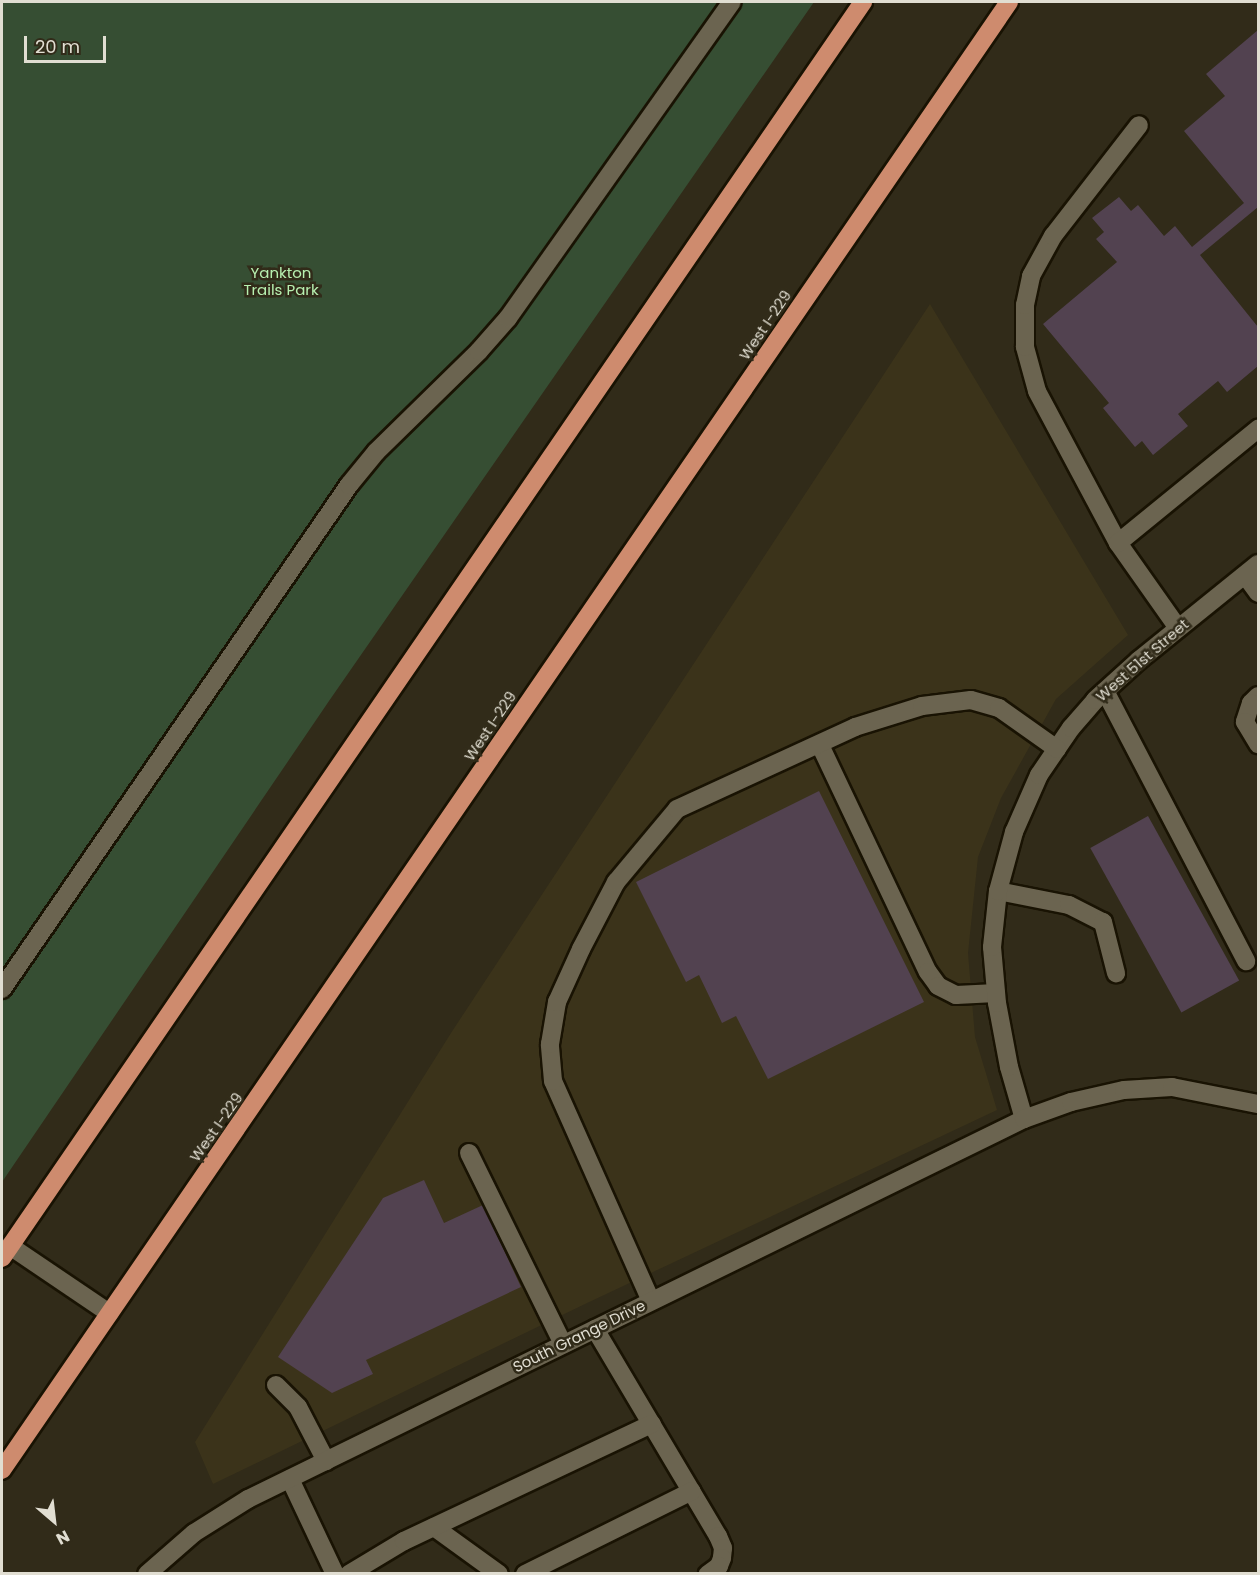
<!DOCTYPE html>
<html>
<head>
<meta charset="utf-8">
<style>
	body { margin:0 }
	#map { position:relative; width:1260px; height:1575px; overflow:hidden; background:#312b19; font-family:Poppins,sans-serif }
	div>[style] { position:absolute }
	.built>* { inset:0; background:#3b331a }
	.green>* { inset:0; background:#364e33 }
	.building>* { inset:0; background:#524250; transform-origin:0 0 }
	.roads { filter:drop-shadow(2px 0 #191303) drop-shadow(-2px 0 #191303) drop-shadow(0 2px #191303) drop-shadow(0 -2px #191303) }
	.minor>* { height:18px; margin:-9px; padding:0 9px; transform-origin:9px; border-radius:9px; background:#6b6450 }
	.highway>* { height:18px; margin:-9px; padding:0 9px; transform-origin:9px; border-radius:9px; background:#ce8b6e }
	span { translate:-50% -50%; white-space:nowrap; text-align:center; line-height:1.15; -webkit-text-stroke:5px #312b19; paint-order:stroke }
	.park-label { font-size:15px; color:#b7f0b0 }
	.street-label { font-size:15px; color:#e1ded2 }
	.frame { position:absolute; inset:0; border:3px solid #e1ded2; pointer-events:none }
	.north { position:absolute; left:24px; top:1491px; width:60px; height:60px; -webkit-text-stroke:4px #312b19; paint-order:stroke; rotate:152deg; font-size:16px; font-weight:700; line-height:24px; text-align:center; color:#e1ded2 }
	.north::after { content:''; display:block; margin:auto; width:21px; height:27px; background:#e1ded2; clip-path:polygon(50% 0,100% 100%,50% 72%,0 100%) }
	.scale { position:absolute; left:24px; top:36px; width:82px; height:27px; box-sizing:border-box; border:3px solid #e1ded2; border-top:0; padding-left:8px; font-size:18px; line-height:21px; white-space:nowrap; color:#e1ded2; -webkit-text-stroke:4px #312b19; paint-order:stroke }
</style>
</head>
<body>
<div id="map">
	<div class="built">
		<div style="clip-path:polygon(930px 304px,1128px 635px,1056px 699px,1001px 798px,978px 857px,968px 953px,975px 1037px,997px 1110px,585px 1304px,213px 1484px,195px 1442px,451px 1033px)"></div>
	</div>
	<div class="green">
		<div style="clip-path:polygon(2px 2px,814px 2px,329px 701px,2px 1182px)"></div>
	</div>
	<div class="building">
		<div style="clip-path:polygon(1258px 30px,1258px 207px,1200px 255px,1258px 327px,1258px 366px,1227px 392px,1218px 381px,1178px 414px,1188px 426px,1153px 455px,1142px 441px,1135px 447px,1103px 408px,1109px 403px,1043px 324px,1117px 262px,1096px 239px,1104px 232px,1092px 218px,1119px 197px,1131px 211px,1138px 205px,1164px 236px,1175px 226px,1192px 247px,1244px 203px,1184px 131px,1225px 96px,1206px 74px)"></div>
		<div style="clip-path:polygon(819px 791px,924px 1002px,768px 1079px,736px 1016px,722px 1023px,699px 975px,686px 982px,636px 882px)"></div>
		<div style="left:1148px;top:816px;width:188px;height:66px;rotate:61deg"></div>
		<div style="clip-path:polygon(424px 1180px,444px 1223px,483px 1205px,521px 1287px,366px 1360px,373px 1374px,332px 1393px,278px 1357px,383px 1198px)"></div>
	</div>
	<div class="roads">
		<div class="minor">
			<div style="left:1118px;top:543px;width:172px;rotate:-118.1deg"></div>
			<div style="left:1037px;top:391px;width:46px;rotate:-105.3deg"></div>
			<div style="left:1025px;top:347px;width:42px;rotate:-90deg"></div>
			<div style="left:1025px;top:305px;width:30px;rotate:-78deg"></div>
			<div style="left:1031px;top:276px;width:46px;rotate:-61.2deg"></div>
			<div style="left:1053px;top:236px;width:140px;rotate:-52.2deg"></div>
			<div style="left:1245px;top:575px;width:22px;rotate:54deg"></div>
			<div style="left:1178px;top:628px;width:104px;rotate:-125.2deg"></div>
			<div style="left:1118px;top:543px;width:181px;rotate:-39.2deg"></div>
			<div style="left:1105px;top:691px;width:305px;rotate:62.4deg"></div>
			<div style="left:1258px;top:696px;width:10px;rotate:135deg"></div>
			<div style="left:1251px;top:703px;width:20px;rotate:108deg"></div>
			<div style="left:1245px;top:722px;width:26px;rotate:59deg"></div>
			<div style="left:820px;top:745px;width:251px;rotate:64.6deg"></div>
			<div style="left:928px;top:972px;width:17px;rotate:54deg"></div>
			<div style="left:938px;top:986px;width:20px;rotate:27deg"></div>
			<div style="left:956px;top:995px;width:40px;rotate:-2.9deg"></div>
			<div style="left:998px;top:891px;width:72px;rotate:11.2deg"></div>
			<div style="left:1069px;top:905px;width:38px;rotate:27deg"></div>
			<div style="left:1103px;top:922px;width:53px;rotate:75.7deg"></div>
			<div style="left:2px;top:989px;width:612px;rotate:-55.45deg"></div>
			<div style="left:349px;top:485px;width:43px;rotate:-50.7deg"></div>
			<div style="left:376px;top:452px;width:144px;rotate:-44.4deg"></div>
			<div style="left:479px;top:351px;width:44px;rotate:-48.7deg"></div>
			<div style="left:508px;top:318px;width:387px;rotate:-54.7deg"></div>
			<div style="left:1024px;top:1119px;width:54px;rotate:-106.1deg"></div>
			<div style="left:1009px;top:1067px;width:65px;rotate:-100.6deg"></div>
			<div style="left:997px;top:1003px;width:56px;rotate:-95.1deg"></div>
			<div style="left:992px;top:947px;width:56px;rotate:-83.9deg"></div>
			<div style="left:998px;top:891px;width:61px;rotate:-74.8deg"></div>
			<div style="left:1014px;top:832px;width:62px;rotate:-66.3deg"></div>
			<div style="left:1039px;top:775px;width:57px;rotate:-55.8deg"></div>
			<div style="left:1071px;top:728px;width:37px;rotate:-49deg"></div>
			<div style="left:1095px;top:700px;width:59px;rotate:-42.3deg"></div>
			<div style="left:1139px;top:660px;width:153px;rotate:-38.9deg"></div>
			<div style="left:469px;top:1153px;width:213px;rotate:63.8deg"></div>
			<div style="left:10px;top:1246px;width:120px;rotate:34.1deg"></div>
			<div style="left:651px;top:1301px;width:241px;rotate:-114deg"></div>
			<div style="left:553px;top:1081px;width:37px;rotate:-95deg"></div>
			<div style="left:550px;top:1044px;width:43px;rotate:-80.5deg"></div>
			<div style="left:557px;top:1002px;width:58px;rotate:-65.6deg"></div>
			<div style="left:581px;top:949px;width:76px;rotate:-62.4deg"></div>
			<div style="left:616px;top:882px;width:95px;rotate:-50.1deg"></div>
			<div style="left:677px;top:809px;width:196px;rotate:-24.7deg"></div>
			<div style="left:855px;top:727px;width:70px;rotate:-17.4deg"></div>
			<div style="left:922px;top:706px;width:49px;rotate:-7deg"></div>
			<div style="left:971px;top:700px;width:29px;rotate:16deg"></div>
			<div style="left:999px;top:708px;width:71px;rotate:35.3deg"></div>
			<div style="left:595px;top:1329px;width:241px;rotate:59.3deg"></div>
			<div style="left:718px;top:1536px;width:13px;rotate:67deg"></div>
			<div style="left:723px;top:1548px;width:10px;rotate:96deg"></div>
			<div style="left:722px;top:1558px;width:9px;rotate:111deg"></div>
			<div style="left:719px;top:1566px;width:14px;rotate:144deg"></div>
			<div style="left:276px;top:1385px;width:31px;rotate:45deg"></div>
			<div style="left:298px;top:1407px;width:61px;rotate:62.6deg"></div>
			<div style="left:290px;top:1479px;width:105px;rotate:64.7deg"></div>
			<div style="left:434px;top:1527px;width:80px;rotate:35.9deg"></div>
			<div style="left:147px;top:1574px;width:62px;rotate:-41.1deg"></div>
			<div style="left:194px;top:1533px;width:64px;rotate:-32.2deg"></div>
			<div style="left:248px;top:1499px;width:864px;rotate:-26.09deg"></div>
			<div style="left:1024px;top:1119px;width:50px;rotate:-19.9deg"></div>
			<div style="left:1071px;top:1102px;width:54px;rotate:-12.8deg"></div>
			<div style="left:1124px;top:1090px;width:48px;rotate:-3.6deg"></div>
			<div style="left:1172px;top:1087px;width:88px;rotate:11.2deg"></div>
			<div style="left:349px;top:1574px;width:64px;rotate:-31deg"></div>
			<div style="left:404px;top:1541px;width:274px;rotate:-25.3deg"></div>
			<div style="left:525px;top:1574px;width:186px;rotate:-26.4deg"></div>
		</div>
		<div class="highway">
			<div style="left:2px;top:1258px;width:1523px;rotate:-55.57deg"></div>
			<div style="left:2px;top:1470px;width:1780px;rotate:-55.55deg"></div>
		</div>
	</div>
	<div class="park-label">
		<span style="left:281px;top:281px">Yankton<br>Trails Park</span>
	</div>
	<div class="street-label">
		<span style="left:765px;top:325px;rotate:-56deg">West I-229</span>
		<span style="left:1142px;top:660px;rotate:-41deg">West 51st Street</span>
		<span style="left:490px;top:726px;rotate:-56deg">West I-229</span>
		<span style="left:216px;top:1127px;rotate:-55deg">West I-229</span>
		<span style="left:579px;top:1336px;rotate:-26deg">South Grange Drive</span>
	</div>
	<div class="frame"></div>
	<div class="north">N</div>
	<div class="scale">20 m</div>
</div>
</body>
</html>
